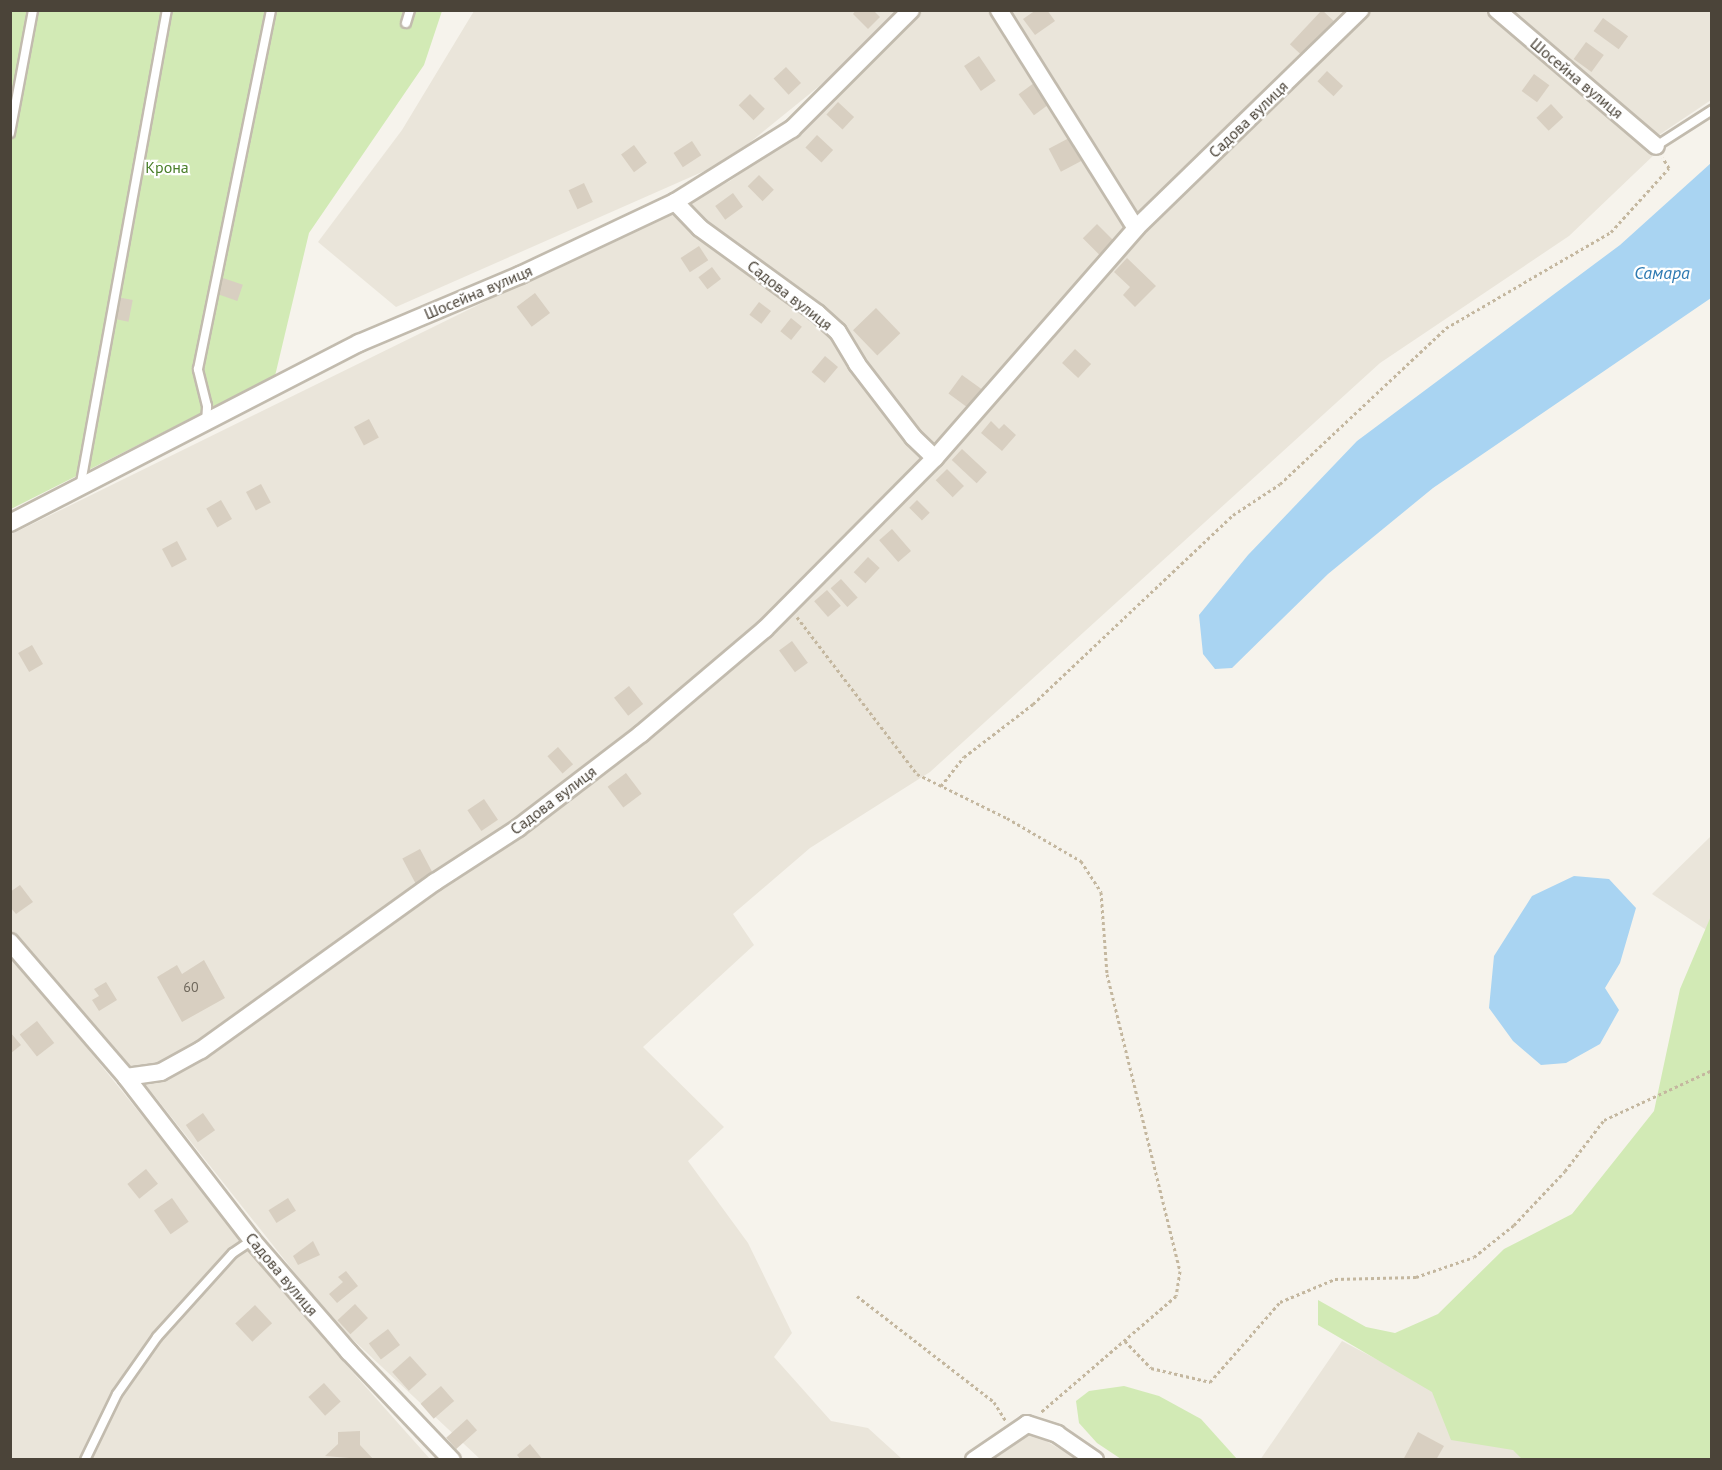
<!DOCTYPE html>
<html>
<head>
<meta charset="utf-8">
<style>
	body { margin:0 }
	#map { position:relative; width:1722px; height:1470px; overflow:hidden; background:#f6f3ec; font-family:"PT Sans",sans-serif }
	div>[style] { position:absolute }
	.residential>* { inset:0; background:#eae5da }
	.green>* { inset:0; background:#d2eab5 }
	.water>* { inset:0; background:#a9d4f2 }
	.building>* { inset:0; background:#d8cfc1; transform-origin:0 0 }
	.path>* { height:3px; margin-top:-1.5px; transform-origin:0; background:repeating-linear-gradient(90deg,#c4b79f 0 3px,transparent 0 6px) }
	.roads { filter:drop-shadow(2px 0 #c2bbae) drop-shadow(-2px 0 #c2bbae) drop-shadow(0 2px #c2bbae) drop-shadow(0 -2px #c2bbae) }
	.service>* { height:8px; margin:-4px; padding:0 4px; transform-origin:4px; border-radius:4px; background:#fff }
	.minor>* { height:16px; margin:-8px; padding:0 8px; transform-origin:8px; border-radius:8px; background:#fff }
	span { translate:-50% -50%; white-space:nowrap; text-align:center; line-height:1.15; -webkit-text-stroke:4.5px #fff; paint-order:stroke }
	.number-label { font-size:14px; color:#6e675b }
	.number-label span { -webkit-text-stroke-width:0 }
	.street-label { font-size:16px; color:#4b4439 }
	.park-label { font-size:16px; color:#4a7f2a }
	.water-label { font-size:18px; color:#2e7ab2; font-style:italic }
	.frame { position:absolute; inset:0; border:12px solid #4b4439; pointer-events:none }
</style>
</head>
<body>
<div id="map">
	<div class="residential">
		<div style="clip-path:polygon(474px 11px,895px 11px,849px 62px,727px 161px,396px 307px,318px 242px,402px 130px)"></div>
		<div style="clip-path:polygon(922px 11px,1487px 11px,1656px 153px,1569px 236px,1380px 363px,930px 772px,810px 848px,733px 914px,754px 945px,643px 1047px,724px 1127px,688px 1161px,748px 1243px,792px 1333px,774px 1357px,831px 1421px,868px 1428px,902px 1459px,480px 1459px,333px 1321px,153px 1094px,11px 930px,10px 535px,730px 181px,813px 122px)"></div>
		<div style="clip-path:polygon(1510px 11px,1711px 11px,1711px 100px,1659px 135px)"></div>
		<div style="clip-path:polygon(1711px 836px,1711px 933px,1652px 894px)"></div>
		<div style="clip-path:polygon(10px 953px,324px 1340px,430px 1459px,11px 1459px)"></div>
		<div style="clip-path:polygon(1342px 1341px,1469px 1408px,1675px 1460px,1260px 1460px)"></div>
		<div style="clip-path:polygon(1029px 1431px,1077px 1459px,993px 1460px)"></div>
	</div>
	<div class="green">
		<div style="clip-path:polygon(11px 11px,442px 11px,424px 65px,309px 233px,275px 376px,11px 509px)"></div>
		<div style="clip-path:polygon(1711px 916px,1711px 1459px,1522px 1459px,1513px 1450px,1451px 1440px,1432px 1392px,1318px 1325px,1318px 1300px,1366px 1327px,1395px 1333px,1438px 1314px,1504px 1249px,1572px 1214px,1654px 1111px,1680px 989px)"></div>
		<div style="clip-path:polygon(1124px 1386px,1159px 1396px,1201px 1419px,1237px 1459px,1121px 1459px,1097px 1443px,1079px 1423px,1076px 1401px,1089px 1391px)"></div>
	</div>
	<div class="water">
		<div style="clip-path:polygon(1711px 163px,1711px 298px,1433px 488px,1328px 574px,1232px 668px,1215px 669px,1203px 654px,1199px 615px,1248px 555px,1357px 441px,1620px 245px)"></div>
		<div style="clip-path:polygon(1574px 876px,1609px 879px,1636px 908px,1620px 963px,1605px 988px,1619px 1010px,1600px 1044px,1566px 1063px,1541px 1065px,1513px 1041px,1489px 1008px,1494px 956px,1532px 896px)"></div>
	</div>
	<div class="building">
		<div style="clip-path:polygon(856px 10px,873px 10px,880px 17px,868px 29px,853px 14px)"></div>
		<div style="clip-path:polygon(1036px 10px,1047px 10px,1055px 21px,1035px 35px,1023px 19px)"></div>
		<div style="left:1322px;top:10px;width:19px;height:47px;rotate:43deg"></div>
		<div style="left:1603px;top:18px;width:31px;height:16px;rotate:36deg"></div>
		<div style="left:1586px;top:42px;width:22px;height:21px;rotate:36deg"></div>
		<div style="left:979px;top:56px;width:30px;height:18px;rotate:56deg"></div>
		<div style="left:786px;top:67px;width:22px;height:17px;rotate:47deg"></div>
		<div style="left:1327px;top:71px;width:22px;height:14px;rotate:43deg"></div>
		<div style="left:1534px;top:74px;width:19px;height:21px;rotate:36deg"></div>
		<div style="left:1034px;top:83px;width:26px;height:19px;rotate:54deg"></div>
		<div style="left:750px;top:94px;width:21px;height:16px;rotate:45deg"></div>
		<div style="left:838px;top:102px;width:22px;height:17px;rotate:43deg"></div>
		<div style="left:1551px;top:104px;width:18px;height:20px;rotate:47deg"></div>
		<div style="left:817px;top:135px;width:22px;height:17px;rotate:43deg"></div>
		<div style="left:1069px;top:138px;width:26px;height:23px;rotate:62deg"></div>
		<div style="left:692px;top:141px;width:17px;height:22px;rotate:57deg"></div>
		<div style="left:634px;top:145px;width:22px;height:16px;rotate:54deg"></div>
		<div style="left:759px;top:175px;width:21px;height:16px;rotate:45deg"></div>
		<div style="left:584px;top:183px;width:21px;height:17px;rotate:65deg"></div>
		<div style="left:733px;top:193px;width:17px;height:22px;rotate:54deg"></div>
		<div style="left:1097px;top:224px;width:23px;height:20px;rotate:45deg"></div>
		<div style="left:699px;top:246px;width:17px;height:22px;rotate:57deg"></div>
		<div style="clip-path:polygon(1127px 258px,1156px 286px,1135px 307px,1123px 295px,1130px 287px,1114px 272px)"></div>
		<div style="left:712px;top:267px;width:15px;height:17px;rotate:53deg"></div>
		<div style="left:223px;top:278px;width:21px;height:17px;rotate:19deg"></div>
		<div style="left:535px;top:293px;width:25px;height:23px;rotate:53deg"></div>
		<div style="left:117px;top:297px;width:16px;height:22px;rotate:11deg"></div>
		<div style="left:759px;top:302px;width:15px;height:16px;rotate:37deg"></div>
		<div style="left:876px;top:308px;width:35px;height:32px;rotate:46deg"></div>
		<div style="left:791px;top:318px;width:14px;height:17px;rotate:39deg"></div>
		<div style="left:1075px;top:349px;width:22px;height:19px;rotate:43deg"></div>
		<div style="left:825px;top:356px;width:17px;height:21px;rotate:40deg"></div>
		<div style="left:962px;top:375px;width:24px;height:23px;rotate:36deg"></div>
		<div style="left:369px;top:419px;width:21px;height:17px;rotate:62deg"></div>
		<div style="clip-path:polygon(991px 421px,999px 429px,1004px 424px,1016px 435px,1002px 451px,981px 433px)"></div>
		<div style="left:962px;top:449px;width:34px;height:15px;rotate:43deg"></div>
		<div style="left:947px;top:469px;width:24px;height:16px;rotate:45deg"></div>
		<div style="left:261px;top:484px;width:21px;height:17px;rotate:62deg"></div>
		<div style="left:221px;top:500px;width:22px;height:17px;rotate:60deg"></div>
		<div style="left:917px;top:500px;width:18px;height:11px;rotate:45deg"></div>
		<div style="left:892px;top:529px;width:29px;height:17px;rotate:49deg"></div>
		<div style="left:177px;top:541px;width:21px;height:17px;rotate:62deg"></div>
		<div style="left:868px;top:557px;width:16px;height:21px;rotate:43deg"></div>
		<div style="left:841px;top:579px;width:25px;height:14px;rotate:48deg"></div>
		<div style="left:827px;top:590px;width:21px;height:17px;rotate:49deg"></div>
		<div style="left:792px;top:641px;width:27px;height:16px;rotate:54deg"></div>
		<div style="left:32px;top:645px;width:22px;height:16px;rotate:60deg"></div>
		<div style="left:629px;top:686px;width:23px;height:19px;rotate:52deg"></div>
		<div style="left:558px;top:747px;width:23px;height:14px;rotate:49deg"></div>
		<div style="left:626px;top:773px;width:26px;height:23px;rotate:53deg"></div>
		<div style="left:484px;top:799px;width:25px;height:20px;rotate:56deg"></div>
		<div style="left:420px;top:849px;width:30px;height:20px;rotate:62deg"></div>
		<div style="clip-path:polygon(20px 885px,33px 902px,16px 914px,10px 907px,10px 892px)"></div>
		<div style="clip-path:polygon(204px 960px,225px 998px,182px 1022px,157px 977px,177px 965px,182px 974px)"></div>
		<div style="clip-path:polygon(106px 982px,117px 1000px,99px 1011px,92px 1000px,99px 996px,94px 989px)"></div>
		<div style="left:37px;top:1021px;width:28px;height:22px;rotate:52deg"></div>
		<div style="clip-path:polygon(10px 1032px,21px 1045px,10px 1054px)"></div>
		<div style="left:203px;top:1113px;width:21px;height:21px;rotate:55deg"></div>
		<div style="left:146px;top:1169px;width:19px;height:24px;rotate:51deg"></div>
		<div style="left:172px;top:1198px;width:29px;height:22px;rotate:55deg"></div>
		<div style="left:288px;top:1198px;width:15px;height:23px;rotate:58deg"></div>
		<div style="clip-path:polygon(313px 1241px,320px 1255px,298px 1265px,293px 1256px)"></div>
		<div style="clip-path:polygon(346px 1271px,358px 1286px,337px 1303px,329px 1294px,343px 1282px,338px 1277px)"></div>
		<div style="left:355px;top:1304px;width:19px;height:24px;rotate:47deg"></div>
		<div style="left:255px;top:1305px;width:25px;height:27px;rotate:47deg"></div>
		<div style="left:388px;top:1329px;width:20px;height:24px;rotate:53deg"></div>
		<div style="left:410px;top:1356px;width:25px;height:24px;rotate:48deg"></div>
		<div style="left:324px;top:1383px;width:25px;height:21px;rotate:48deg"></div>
		<div style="left:441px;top:1386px;width:20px;height:27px;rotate:49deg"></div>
		<div style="left:467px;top:1419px;width:15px;height:28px;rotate:48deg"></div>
		<div style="clip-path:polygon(360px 1431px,360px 1445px,374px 1460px,325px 1456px,338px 1444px,338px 1432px)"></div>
		<div style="clip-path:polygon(1418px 1432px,1444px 1446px,1436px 1460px,1403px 1460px)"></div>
		<div style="clip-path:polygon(530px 1444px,543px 1460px,521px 1460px,517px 1455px)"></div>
	</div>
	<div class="path">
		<div style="left:797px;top:617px;width:198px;rotate:52.6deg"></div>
		<div style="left:917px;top:774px;width:100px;rotate:26.1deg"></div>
		<div style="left:1007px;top:818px;width:86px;rotate:30.2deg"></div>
		<div style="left:1081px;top:861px;width:37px;rotate:57deg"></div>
		<div style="left:1101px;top:892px;width:82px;rotate:85.8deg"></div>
		<div style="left:1107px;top:974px;width:306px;rotate:76.2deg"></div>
		<div style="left:1180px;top:1271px;width:25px;rotate:99deg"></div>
		<div style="left:1176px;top:1296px;width:179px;rotate:139.3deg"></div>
		<div style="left:941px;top:786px;width:37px;rotate:-52deg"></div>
		<div style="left:964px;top:757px;width:87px;rotate:-37.5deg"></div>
		<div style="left:1033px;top:704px;width:275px;rotate:-43.4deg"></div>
		<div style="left:1233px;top:515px;width:56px;rotate:-33.4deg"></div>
		<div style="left:1280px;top:484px;width:228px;rotate:-43.2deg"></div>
		<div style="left:1446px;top:328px;width:191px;rotate:-30.2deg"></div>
		<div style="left:1611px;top:232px;width:86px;rotate:-47.8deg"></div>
		<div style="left:1669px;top:168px;width:12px;rotate:-121deg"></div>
		<div style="left:857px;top:1296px;width:173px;rotate:37.7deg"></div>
		<div style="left:994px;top:1402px;width:22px;rotate:58deg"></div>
		<div style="left:1125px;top:1341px;width:37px;rotate:46deg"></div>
		<div style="left:1151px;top:1368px;width:61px;rotate:13.3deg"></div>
		<div style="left:1210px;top:1382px;width:106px;rotate:-48.8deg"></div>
		<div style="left:1280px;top:1302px;width:60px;rotate:-22.7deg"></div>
		<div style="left:1335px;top:1279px;width:81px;rotate:-1.4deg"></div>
		<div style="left:1416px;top:1277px;width:61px;rotate:-19deg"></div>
		<div style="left:1474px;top:1257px;width:51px;rotate:-38.7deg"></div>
		<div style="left:1514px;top:1225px;width:74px;rotate:-46.6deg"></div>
		<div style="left:1565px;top:1171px;width:64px;rotate:-52.6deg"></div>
		<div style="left:1604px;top:1120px;width:119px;rotate:-24.8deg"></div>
	</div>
	<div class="roads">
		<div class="service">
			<div style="left:406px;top:23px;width:14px;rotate:-73deg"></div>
			<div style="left:10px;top:133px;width:125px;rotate:-79.4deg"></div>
			<div style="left:1656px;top:146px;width:67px;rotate:-32.7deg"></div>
			<div style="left:206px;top:422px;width:16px;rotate:-86deg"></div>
			<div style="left:207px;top:406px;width:38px;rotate:-104deg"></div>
			<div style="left:198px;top:369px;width:366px;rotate:-78.5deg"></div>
			<div style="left:80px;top:488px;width:486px;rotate:-79.7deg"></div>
			<div style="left:85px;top:1460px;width:73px;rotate:-64.1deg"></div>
			<div style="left:117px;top:1394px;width:70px;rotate:-54.9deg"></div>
			<div style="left:157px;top:1337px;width:113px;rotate:-47.9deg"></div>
			<div style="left:233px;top:1253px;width:23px;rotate:-34deg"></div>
		</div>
		<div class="minor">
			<div style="left:999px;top:10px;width:257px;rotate:57.9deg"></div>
			<div style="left:1497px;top:10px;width:209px;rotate:40.5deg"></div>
			<div style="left:675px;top:202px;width:36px;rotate:46deg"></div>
			<div style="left:700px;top:228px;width:145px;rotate:36deg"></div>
			<div style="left:817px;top:313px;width:28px;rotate:42deg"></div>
			<div style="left:838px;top:332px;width:37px;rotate:59deg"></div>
			<div style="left:857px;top:364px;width:92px;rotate:52.5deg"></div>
			<div style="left:913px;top:437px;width:30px;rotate:44deg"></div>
			<div style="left:10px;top:523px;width:393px;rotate:-27.3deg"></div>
			<div style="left:359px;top:343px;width:175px;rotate:-22.9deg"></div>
			<div style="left:520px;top:275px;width:171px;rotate:-25.2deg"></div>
			<div style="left:675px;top:202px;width:138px;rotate:-32deg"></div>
			<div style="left:792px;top:129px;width:168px;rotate:-45deg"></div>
			<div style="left:10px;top:942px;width:178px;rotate:49.3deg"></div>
			<div style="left:126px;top:1077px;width:206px;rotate:52.3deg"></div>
			<div style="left:252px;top:1240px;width:148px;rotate:49.1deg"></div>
			<div style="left:349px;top:1352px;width:149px;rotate:46.4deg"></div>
			<div style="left:126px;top:1077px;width:35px;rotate:-8deg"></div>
			<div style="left:161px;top:1072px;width:46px;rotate:-28.8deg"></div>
			<div style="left:201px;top:1050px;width:288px;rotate:-35.7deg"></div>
			<div style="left:435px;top:882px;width:99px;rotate:-33deg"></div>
			<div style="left:518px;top:828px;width:155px;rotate:-37.4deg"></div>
			<div style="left:641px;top:734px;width:162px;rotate:-40.3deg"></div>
			<div style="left:765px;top:629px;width:241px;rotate:-45.2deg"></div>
			<div style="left:935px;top:458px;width:305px;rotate:-48.8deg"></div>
			<div style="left:1136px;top:228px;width:313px;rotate:-44.2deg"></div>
			<div style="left:974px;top:1460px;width:64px;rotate:-34.2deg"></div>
			<div style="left:1027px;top:1424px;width:32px;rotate:18deg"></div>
			<div style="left:1057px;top:1434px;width:46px;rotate:34.4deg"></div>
		</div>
	</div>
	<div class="number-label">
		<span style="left:191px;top:987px">60</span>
	</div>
	<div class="street-label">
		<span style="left:1577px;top:78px;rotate:40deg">Шосейна вулиця</span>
		<span style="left:1248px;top:119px;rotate:-44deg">Садова вулиця</span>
		<span style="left:478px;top:292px;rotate:-23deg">Шосейна вулиця</span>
		<span style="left:790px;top:295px;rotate:38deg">Садова вулиця</span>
		<span style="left:553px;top:800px;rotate:-37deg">Садова вулиця</span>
		<span style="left:282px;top:1274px;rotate:50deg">Садова вулиця</span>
	</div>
	<div class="park-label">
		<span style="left:167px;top:167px">Крона</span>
	</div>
	<div class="water-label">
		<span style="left:1662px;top:273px">Самара</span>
	</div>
	<div class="frame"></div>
</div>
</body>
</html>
